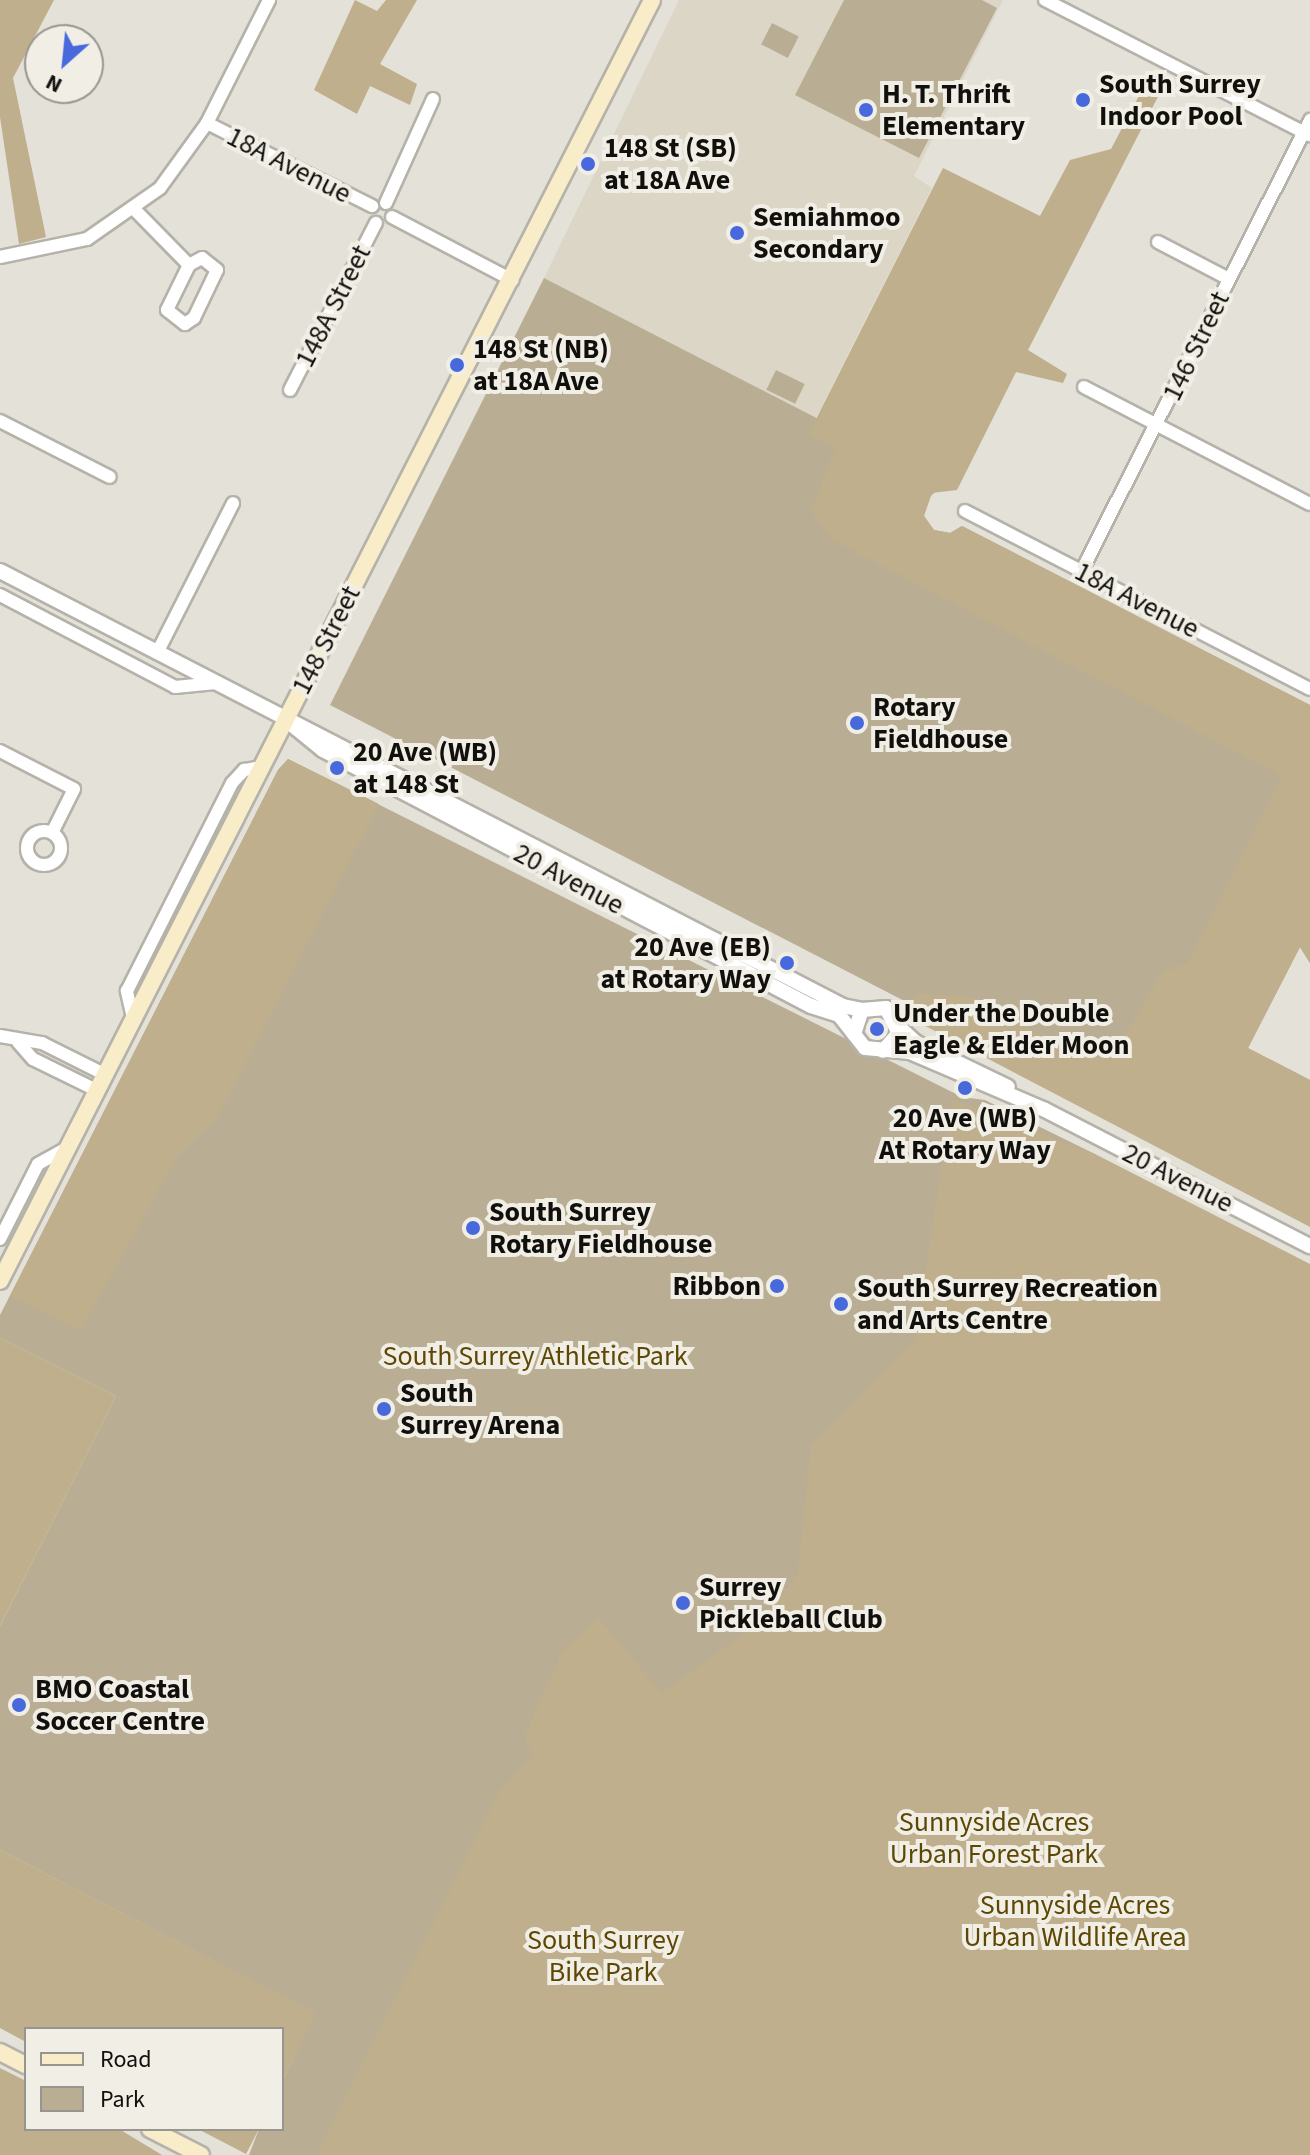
<!DOCTYPE html>
<html>
<head>
<meta charset="utf-8">
<style>
	body { margin:0 }
	#map { position:relative; width:1310px; height:2155px; overflow:hidden; background:#e4e1d9; font-family:"Source Sans 3",sans-serif }
	div>[style] { position:absolute }
	.built>* { inset:0; background:#dcd6c7 }
	.green>* { inset:0; background:#b9ae93; transform-origin:0 0 }
	.forest>* { inset:0; background:#bfaf8c }
	.roads { filter:drop-shadow(2px 0 #b5b2aa) drop-shadow(-2px 0 #b5b2aa) drop-shadow(0 2px #b5b2aa) drop-shadow(0 -2px #b5b2aa) }
	.minor>* { height:12px; margin:-6px; padding:0 6px; transform-origin:6px; border-radius:6px; background:#fff }
	.minor>.ring { margin:-6px; padding:0; box-sizing:content-box; background:none; border:12px solid #fff; border-radius:50% }
	.tertiary>* { height:14px; margin:-7px; padding:0 7px; transform-origin:7px; border-radius:7px; background:#fff }
	.secondary>* { height:16px; margin:-8px; padding:0 8px; transform-origin:8px; border-radius:8px; background:#f9ecc8 }
	.dots>* { width:22px; height:22px; translate:-50% -50%; box-sizing:border-box; border:4px solid #f1eee6; border-radius:50% }
	span { translate:-50% -50%; white-space:nowrap; text-align:center; line-height:1.15; -webkit-text-stroke:8px #f1eee6; paint-order:stroke }
	.poi-label { font-size:28px; color:#11100d; font-weight:700 }
	.left { translate:0 -50%; text-align:left }
	.right { translate:-100% -50%; text-align:right }
	.street-label { font-size:28px; color:#11100d }
	.park-label { font-size:28px; color:#5d4703 }
	.legend { position:absolute; left:24px; top:2027px; width:260px; height:104px; box-sizing:border-box; background:#f1eee6; border:2px solid #97958f; margin:0; padding:10px 14px; list-style:none; font-size:24px; color:#11100d }
	.legend li { display:flex; align-items:center; gap:16px; height:40px }
	.legend b { width:40px; border:2px solid #97958f }
	.north { position:absolute; left:24px; top:24px; width:80px; height:80px; box-sizing:border-box; background:#f1eee6; border:2px solid #97958f; border-radius:50%; rotate:207deg; font-size:22px; font-weight:700; line-height:32px; text-align:center; color:#11100d }
	.north::after { content:''; display:block; margin:auto; width:28px; height:36px; background:#4769dc; clip-path:polygon(50% 0,100% 100%,50% 72%,0 100%) }
</style>
</head>
<body>
<div id="map">
	<div class="built">
		<div style="clip-path:polygon(679px 0,1003px 0,914px 176px,932px 188px,816px 418px,544px 278px)"></div>
	</div>
	<div class="green">
		<div style="clip-path:polygon(844px 0,982px 0,997px 8px,919px 158px,795px 95px)"></div>
		<div style="left:772px;top:23px;width:30px;height:24px;rotate:27deg"></div>
		<div style="clip-path:polygon(544px 278px,957px 490px,939px 489px,926px 500px,924px 516px,934px 530px,950px 533px,962px 526px,1310px 705px,1310px 963px,1300px 947px,1248px 1048px,1310px 1080px,1310px 1210px,330px 705px)"></div>
		<div style="left:776px;top:370px;width:32px;height:22px;rotate:26deg"></div>
		<div style="clip-path:polygon(288px 759px,962px 1097px,985px 1100px,1097px 1155px,725px 2155px,249px 2155px,259px 2129px,282px 2129px,282px 2082px,315px 2013px,0 1850px,0 1626px,116px 1396px,0 1338px,0 1315px,278px 770px)"></div>
	</div>
	<div class="forest">
		<div style="clip-path:polygon(0 0,54px 0,13px 78px,46px 237px,19px 244px,0 117px)"></div>
		<div style="clip-path:polygon(355px 0,377px 11px,386px 0,417px 0,380px 64px,417px 84px,410px 105px,370px 86px,357px 114px,314px 90px)"></div>
		<div style="clip-path:polygon(1151px 73px,1166px 81px,1028px 350px,1067px 374px,1063px 383px,1016px 372px,957px 490px,932px 493px,924px 516px,934px 530px,950px 533px,962px 526px,1310px 705px,1310px 963px,1300px 947px,1248px 1048px,1310px 1080px,1310px 1227px,910px 1018px,916px 993px,975px 998px,1069px 1052px,1111px 1060px,1162px 973px,1187px 964px,1282px 776px,831px 539px,811px 510px,836px 448px,808px 435px,943px 168px,1040px 216px,1070px 160px,1111px 149px)"></div>
		<div style="clip-path:polygon(288px 759px,379px 804px,217px 1118px,177px 1157px,80px 1331px,10px 1296px,278px 770px)"></div>
		<div style="clip-path:polygon(952px 1099px,1097px 1155px,1310px 1264px,1310px 2155px,317px 2155px,499px 1792px,532px 1757px,525px 1736px,561px 1653px,598px 1618px,662px 1693px,767px 1617px,798px 1573px,811px 1446px,915px 1340px)"></div>
		<div style="clip-path:polygon(0 1338px,116px 1396px,0 1626px)"></div>
		<div style="clip-path:polygon(0 1850px,316px 2013px,282px 2082px,282px 2029px,26px 2029px,26px 2042px,0 2028px)"></div>
		<div style="clip-path:polygon(0 2068px,26px 2081px,26px 2129px,119px 2129px,162px 2155px,0 2155px)"></div>
		<div style="clip-path:polygon(198px 2129px,259px 2129px,246px 2154px)"></div>
	</div>
	<div class="roads">
		<div class="minor">
			<div style="left:1045px;top:0;width:297px;rotate:27.1deg"></div>
			<div style="left:207px;top:123px;width:185px;rotate:26.7deg"></div>
			<div style="left:386px;top:203px;width:114px;rotate:-65.7deg"></div>
			<div style="left:135px;top:210px;width:77px;rotate:45.5deg"></div>
			<div style="left:189px;top:265px;width:50px;rotate:116.1deg"></div>
			<div style="left:167px;top:310px;width:23px;rotate:38deg"></div>
			<div style="left:185px;top:324px;width:11px;rotate:-34deg"></div>
			<div style="left:194px;top:318px;width:53px;rotate:-64.4deg"></div>
			<div style="left:217px;top:270px;width:19px;rotate:-141deg"></div>
			<div style="left:202px;top:258px;width:15px;rotate:152deg"></div>
			<div style="left:392px;top:217px;width:136px;rotate:27.7deg"></div>
			<div style="left:1158px;top:242px;width:80px;rotate:27.5deg"></div>
			<div style="left:0;top:257px;width:89px;rotate:-11.7deg"></div>
			<div style="left:87px;top:239px;width:89px;rotate:-34.9deg"></div>
			<div style="left:160px;top:188px;width:80px;rotate:-54.1deg"></div>
			<div style="left:207px;top:123px;width:138px;rotate:-63.2deg"></div>
			<div style="left:1084px;top:387px;width:254px;rotate:27.4deg"></div>
			<div style="left:290px;top:390px;width:188px;rotate:-62.8deg"></div>
			<div style="left:0;top:421px;width:123px;rotate:27deg"></div>
			<div style="left:965px;top:511px;width:388px;rotate:27.3deg"></div>
			<div style="left:1081px;top:572px;width:507px;rotate:-63.13deg"></div>
			<div style="left:0;top:595px;width:198px;rotate:27.7deg"></div>
			<div style="left:175px;top:687px;width:41px;rotate:-5.6deg"></div>
			<div style="left:157px;top:653px;width:168px;rotate:-63.1deg"></div>
			<div style="left:0;top:751px;width:83px;rotate:27.2deg"></div>
			<div style="left:74px;top:789px;width:49px;rotate:116.6deg"></div>
			<div class="ring" style="left:27px;top:831px;width:22px;height:22px"></div>
			<div style="left:133px;top:1018px;width:28px;rotate:-103deg"></div>
			<div style="left:127px;top:991px;width:233px;rotate:-63.2deg"></div>
			<div style="left:232px;top:783px;width:18px;rotate:-47deg"></div>
			<div style="left:244px;top:770px;width:17px;rotate:-10deg"></div>
			<div style="left:0;top:1036px;width:43px;rotate:9.5deg"></div>
			<div style="left:42px;top:1043px;width:69px;rotate:26.6deg"></div>
			<div style="left:18px;top:1042px;width:23px;rotate:49deg"></div>
			<div style="left:33px;top:1059px;width:70px;rotate:26.2deg"></div>
			<div style="left:0;top:1239px;width:84px;rotate:-63.1deg"></div>
			<div style="left:38px;top:1164px;width:33px;rotate:-29deg"></div>
		</div>
		<div class="tertiary">
			<div style="left:0;top:571px;width:949px;rotate:27.29deg"></div>
			<div style="left:843px;top:1006px;width:19px;rotate:12deg"></div>
			<div style="left:285px;top:719px;width:49px;rotate:39.2deg"></div>
			<div style="left:323px;top:750px;width:551px;rotate:27.68deg"></div>
			<div style="left:811px;top:1006px;width:29px;rotate:18deg"></div>
			<div style="left:839px;top:1015px;width:42px;rotate:51.8deg"></div>
			<div style="left:865px;top:1048px;width:45px;rotate:5.1deg"></div>
			<div style="left:910px;top:1052px;width:147px;rotate:23.2deg"></div>
			<div style="left:1045px;top:1110px;width:298px;rotate:27.2deg"></div>
			<div style="left:898px;top:1026px;width:23px;rotate:43deg"></div>
			<div style="left:915px;top:1042px;width:103px;rotate:25.8deg"></div>
			<div style="left:854px;top:1034px;width:25px;rotate:-72deg"></div>
			<div style="left:862px;top:1010px;width:24px;rotate:-5deg"></div>
			<div style="left:886px;top:1008px;width:28px;rotate:63deg"></div>
			<div style="left:899px;top:1033px;width:24px;rotate:132deg"></div>
		</div>
		<div class="secondary">
			<div style="left:0;top:1281px;width:1437px;rotate:-63.02deg"></div>
			<div style="left:0;top:2052px;width:29px;rotate:27deg"></div>
			<div style="left:150px;top:2129px;width:57px;rotate:27deg"></div>
		</div>
	</div>
	<div class="dots">
		<div style="left:1083px;top:100px;background:#4769dc"></div>
		<div style="left:866px;top:110px;background:#4769dc"></div>
		<div style="left:588px;top:164px;background:#4769dc"></div>
		<div style="left:737px;top:233px;background:#4769dc"></div>
		<div style="left:457px;top:365px;background:#4769dc"></div>
		<div style="left:857px;top:723px;background:#4769dc"></div>
		<div style="left:337px;top:768px;background:#4769dc"></div>
		<div style="left:787px;top:963px;background:#4769dc"></div>
		<div style="left:877px;top:1029px;background:#4769dc"></div>
		<div style="left:965px;top:1088px;background:#4769dc"></div>
		<div style="left:473px;top:1228px;background:#4769dc"></div>
		<div style="left:777px;top:1286px;background:#4769dc"></div>
		<div style="left:841px;top:1304px;background:#4769dc"></div>
		<div style="left:384px;top:1409px;background:#4769dc"></div>
		<div style="left:683px;top:1603px;background:#4769dc"></div>
		<div style="left:19px;top:1705px;background:#4769dc"></div>
	</div>
	<div class="poi-label">
		<span class="left" style="left:1099px;top:100px">South Surrey<br>Indoor Pool</span>
		<span class="left" style="left:882px;top:110px">H. T. Thrift<br>Elementary</span>
		<span class="left" style="left:604px;top:164px">148 St (SB)<br>at 18A Ave</span>
		<span class="left" style="left:753px;top:233px">Semiahmoo<br>Secondary</span>
		<span class="left" style="left:473px;top:365px">148 St (NB)<br>at 18A Ave</span>
		<span class="left" style="left:873px;top:723px">Rotary<br>Fieldhouse</span>
		<span class="left" style="left:353px;top:768px">20 Ave (WB)<br>at 148 St</span>
		<span class="right" style="left:771px;top:963px">20 Ave (EB)<br>at Rotary Way</span>
		<span class="left" style="left:893px;top:1029px">Under the Double<br>Eagle &amp; Elder Moon</span>
		<span style="left:965px;top:1134px">20 Ave (WB)<br>At Rotary Way</span>
		<span class="left" style="left:489px;top:1228px">South Surrey<br>Rotary Fieldhouse</span>
		<span class="right" style="left:761px;top:1286px">Ribbon</span>
		<span class="left" style="left:857px;top:1304px">South Surrey Recreation<br>and Arts Centre</span>
		<span class="left" style="left:400px;top:1409px">South<br>Surrey Arena</span>
		<span class="left" style="left:699px;top:1603px">Surrey<br>Pickleball Club</span>
		<span class="left" style="left:35px;top:1705px">BMO Coastal<br>Soccer Centre</span>
	</div>
	<div class="street-label">
		<span style="left:289px;top:165px;rotate:27deg">18A Avenue</span>
		<span style="left:333px;top:306px;rotate:-63deg">148A Street</span>
		<span style="left:1196px;top:346px;rotate:-64deg">146 Street</span>
		<span style="left:1137px;top:600px;rotate:27deg">18A Avenue</span>
		<span style="left:326px;top:640px;rotate:-63deg">148 Street</span>
		<span style="left:569px;top:879px;rotate:28deg">20 Avenue</span>
		<span style="left:1178px;top:1178px;rotate:27deg">20 Avenue</span>
	</div>
	<div class="park-label">
		<span style="left:535px;top:1356px">South Surrey Athletic Park</span>
		<span style="left:994px;top:1838px">Sunnyside Acres<br>Urban Forest Park</span>
		<span style="left:1075px;top:1921px">Sunnyside Acres<br>Urban Wildlife Area</span>
		<span style="left:603px;top:1956px">South Surrey<br>Bike Park</span>
	</div>
	<ul class="legend">
	<li><b style="height:10px;background:#f9ecc8"></b>Road</li>
	<li><b style="height:22px;background:#b9ae93"></b>Park</li>
	</ul>
	<div class="north">N</div>
</div>
</body>
</html>
